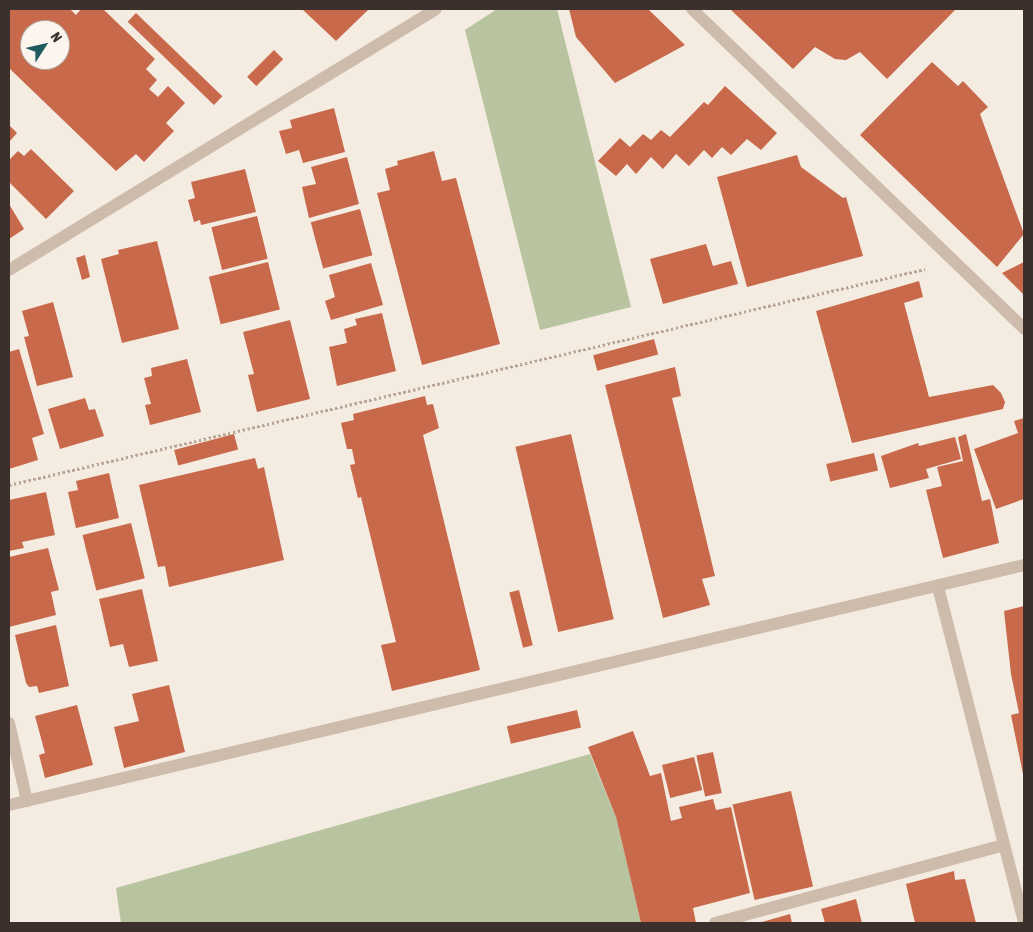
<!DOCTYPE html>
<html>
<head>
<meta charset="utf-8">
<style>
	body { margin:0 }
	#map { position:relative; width:1033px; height:932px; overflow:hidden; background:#f4ebe1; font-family:"Asap Condensed",sans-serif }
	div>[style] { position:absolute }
	.green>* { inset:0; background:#b8c4a0 }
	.building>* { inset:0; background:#c8694b; transform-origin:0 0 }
	.path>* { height:3px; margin-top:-1.5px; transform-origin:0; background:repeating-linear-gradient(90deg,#b9a596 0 2.5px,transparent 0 5px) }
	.minor>* { height:12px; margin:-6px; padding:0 6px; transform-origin:6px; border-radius:6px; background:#cdbbac }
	span { translate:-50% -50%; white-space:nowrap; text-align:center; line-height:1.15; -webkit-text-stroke:4px #fbf5ee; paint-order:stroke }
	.frame { position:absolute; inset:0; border:10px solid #3b302b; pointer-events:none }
	.north { position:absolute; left:20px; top:20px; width:50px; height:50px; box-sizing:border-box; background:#fbf5ee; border:1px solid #aea6a0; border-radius:50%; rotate:55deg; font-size:14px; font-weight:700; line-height:20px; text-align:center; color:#3b302b }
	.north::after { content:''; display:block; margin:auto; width:18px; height:22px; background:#1f5a5e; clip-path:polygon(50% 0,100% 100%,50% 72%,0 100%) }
</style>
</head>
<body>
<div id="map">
	<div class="green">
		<div style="clip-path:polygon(497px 9px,557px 9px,631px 307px,540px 330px,465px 30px)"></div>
		<div style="clip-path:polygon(590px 754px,616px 817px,641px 923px,121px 923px,116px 888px)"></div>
	</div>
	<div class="building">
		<div style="clip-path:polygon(evenodd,9px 9px,70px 9px,76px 15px,81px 9px,103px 9px,155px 59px,146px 69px,157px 80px,149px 89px,158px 97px,168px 86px,185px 103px,166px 123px,174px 131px,144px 162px,136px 154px,116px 171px,9px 68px,9px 9px,30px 30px,60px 30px,60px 60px,30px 60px,30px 30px)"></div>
		<div style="clip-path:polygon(302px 9px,369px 9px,336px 41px)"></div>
		<div style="clip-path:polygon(569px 9px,648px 9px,685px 45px,615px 83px,576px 37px)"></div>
		<div style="clip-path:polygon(730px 9px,956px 9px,887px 79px,860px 52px,846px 60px,835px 59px,815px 47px,793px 69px)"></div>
		<div style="left:136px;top:13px;width:120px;height:12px;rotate:44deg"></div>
		<div style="left:274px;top:50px;width:13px;height:38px;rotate:45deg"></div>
		<div style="clip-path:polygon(932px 62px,958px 86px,963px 81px,988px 107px,980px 114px,1024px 234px,997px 267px,860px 135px)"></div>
		<div style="clip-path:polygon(725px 86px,777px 133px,761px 150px,747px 139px,731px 155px,722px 147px,712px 158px,704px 150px,689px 166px,676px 154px,663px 169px,651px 157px,636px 174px,627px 164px,616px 176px,598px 161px,620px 138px,630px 147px,643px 134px,651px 140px,661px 130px,670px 137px,704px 102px,708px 105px)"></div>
		<div style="clip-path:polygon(334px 108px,345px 152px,303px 163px,299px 150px,286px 154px,279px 131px,292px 128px,290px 120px)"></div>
		<div style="clip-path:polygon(9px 125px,17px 133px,9px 142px)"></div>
		<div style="clip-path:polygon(31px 149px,74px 191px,46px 219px,9px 182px,9px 160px,18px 151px,24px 156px)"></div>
		<div style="clip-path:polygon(434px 151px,442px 181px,456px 178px,500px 344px,422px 365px,377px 193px,390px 190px,385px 169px,398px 165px,397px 161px)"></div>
		<div style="clip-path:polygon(797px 155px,801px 167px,843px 198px,846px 197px,863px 256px,747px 287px,717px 177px)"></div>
		<div style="clip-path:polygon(347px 157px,359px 204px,309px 218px,302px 187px,316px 184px,311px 167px)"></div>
		<div style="clip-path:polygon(245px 169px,256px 212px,201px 225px,200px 220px,194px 222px,188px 200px,195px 198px,191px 182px)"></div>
		<div style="clip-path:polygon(9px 204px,24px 229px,9px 239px)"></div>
		<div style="left:360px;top:209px;width:48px;height:51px;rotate:75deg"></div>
		<div style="left:257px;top:216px;width:44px;height:47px;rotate:76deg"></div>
		<div style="clip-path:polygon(157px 241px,179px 329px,122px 343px,101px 259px,119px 254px,118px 250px)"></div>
		<div style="clip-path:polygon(706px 244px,713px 266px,731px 261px,738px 284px,663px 304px,650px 259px)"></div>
		<div style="clip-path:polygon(85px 255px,90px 277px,82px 280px,76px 258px)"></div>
		<div style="left:268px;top:262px;width:49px;height:61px;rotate:76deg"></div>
		<div style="clip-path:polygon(1024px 262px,1024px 295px,1002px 273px)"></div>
		<div style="clip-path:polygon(371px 263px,383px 305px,331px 320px,325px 301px,335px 297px,329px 275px)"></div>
		<div style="clip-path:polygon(919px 281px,923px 297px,904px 303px,929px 397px,993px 385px,1001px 393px,1005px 402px,1003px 409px,852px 443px,816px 311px)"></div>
		<div style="clip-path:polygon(53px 302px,73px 377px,37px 386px,24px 337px,29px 336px,22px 311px)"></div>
		<div style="clip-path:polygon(382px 313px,396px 371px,337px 386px,329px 347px,347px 343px,344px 329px,357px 325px,355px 319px)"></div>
		<div style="clip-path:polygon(290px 320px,310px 399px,257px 412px,248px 375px,254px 374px,243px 332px)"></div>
		<div style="left:654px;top:339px;width:16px;height:63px;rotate:75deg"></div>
		<div style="clip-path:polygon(19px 349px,44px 434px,32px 438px,38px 460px,9px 469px,9px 352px)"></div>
		<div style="clip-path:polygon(187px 359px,201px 412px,150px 425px,145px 405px,151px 404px,144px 378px,152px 376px,151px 368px)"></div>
		<div style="clip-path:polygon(675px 367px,681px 396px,672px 398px,715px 576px,702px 579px,710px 605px,663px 618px,605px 385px)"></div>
		<div style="clip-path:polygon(425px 396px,427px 405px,433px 404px,439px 428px,423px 435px,480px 670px,392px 691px,381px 645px,396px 642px,361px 497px,358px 498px,350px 465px,355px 464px,352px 449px,347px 449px,341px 423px,354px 420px,353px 414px)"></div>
		<div style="clip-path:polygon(85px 398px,89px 410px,95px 409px,104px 436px,60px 449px,48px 409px)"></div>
		<div style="clip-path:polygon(1024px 418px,1024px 499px,996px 509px,974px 449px,1018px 433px,1014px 421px)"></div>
		<div style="left:234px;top:434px;width:16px;height:62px;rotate:75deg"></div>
		<div style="left:571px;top:434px;width:190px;height:57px;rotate:77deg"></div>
		<div style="clip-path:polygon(966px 434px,982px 501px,990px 499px,999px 543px,943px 558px,926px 490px,942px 486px,937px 467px,963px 461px,958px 437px)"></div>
		<div style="clip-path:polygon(955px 437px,961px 459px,926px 469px,929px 478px,890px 488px,881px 456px,918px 443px,919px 446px)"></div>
		<div style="left:874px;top:453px;width:18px;height:49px;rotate:77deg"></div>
		<div style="clip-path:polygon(255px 458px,258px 469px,264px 467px,284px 560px,169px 587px,165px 566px,158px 567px,139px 485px)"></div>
		<div style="clip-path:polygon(109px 473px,119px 518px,76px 528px,68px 492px,78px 490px,76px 481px)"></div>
		<div style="clip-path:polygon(46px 492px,55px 535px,22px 542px,24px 548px,9px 551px,9px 500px)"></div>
		<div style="left:131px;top:523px;width:57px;height:50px;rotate:76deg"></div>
		<div style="clip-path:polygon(48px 548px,59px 590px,51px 592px,56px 615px,9px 627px,9px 557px)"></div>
		<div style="clip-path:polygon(142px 589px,158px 661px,129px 667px,123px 644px,110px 647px,99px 599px)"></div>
		<div style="left:519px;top:590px;width:57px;height:10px;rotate:76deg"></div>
		<div style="clip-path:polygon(1024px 606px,1024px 774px,1023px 774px,1011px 715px,1019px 713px,1011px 674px,1004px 611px)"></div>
		<div style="clip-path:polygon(56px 625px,69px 686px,39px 693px,37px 686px,29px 687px,26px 683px,15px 635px)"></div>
		<div style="clip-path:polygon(169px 685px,185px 752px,124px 768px,114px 727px,139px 721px,132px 694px)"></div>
		<div style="clip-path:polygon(77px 705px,93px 765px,45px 778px,39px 755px,45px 753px,35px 716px)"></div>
		<div style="left:577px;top:710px;width:18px;height:72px;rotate:77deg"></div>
		<div style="clip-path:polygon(633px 731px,650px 776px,661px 773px,671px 821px,682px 818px,679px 807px,713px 799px,716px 810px,731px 807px,750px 893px,693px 908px,696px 923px,641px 923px,616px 817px,588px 747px)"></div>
		<div style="left:713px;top:752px;width:42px;height:17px;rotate:78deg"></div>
		<div style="left:694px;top:757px;width:34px;height:33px;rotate:76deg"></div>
		<div style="left:791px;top:791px;width:98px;height:60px;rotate:77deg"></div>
		<div style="clip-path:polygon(954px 871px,955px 880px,965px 879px,976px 923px,915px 923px,906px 884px)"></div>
		<div style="clip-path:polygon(856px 899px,862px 923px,825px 923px,821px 909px)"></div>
		<div style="clip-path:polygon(790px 914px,792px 923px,758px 923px)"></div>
	</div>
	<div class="path">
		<div style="left:9px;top:485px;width:941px;rotate:-13.27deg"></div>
	</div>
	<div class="minor">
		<div style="left:692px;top:9px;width:461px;rotate:43.9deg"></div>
		<div style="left:9px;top:270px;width:500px;rotate:-31.43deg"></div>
		<div style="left:938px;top:587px;width:346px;rotate:75.6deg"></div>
		<div style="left:9px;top:723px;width:80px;rotate:77deg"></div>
		<div style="left:9px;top:805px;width:1043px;rotate:-13.3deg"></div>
		<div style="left:715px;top:923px;width:299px;rotate:-15.1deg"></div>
	</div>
	<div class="frame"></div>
	<div class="north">N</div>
</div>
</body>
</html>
